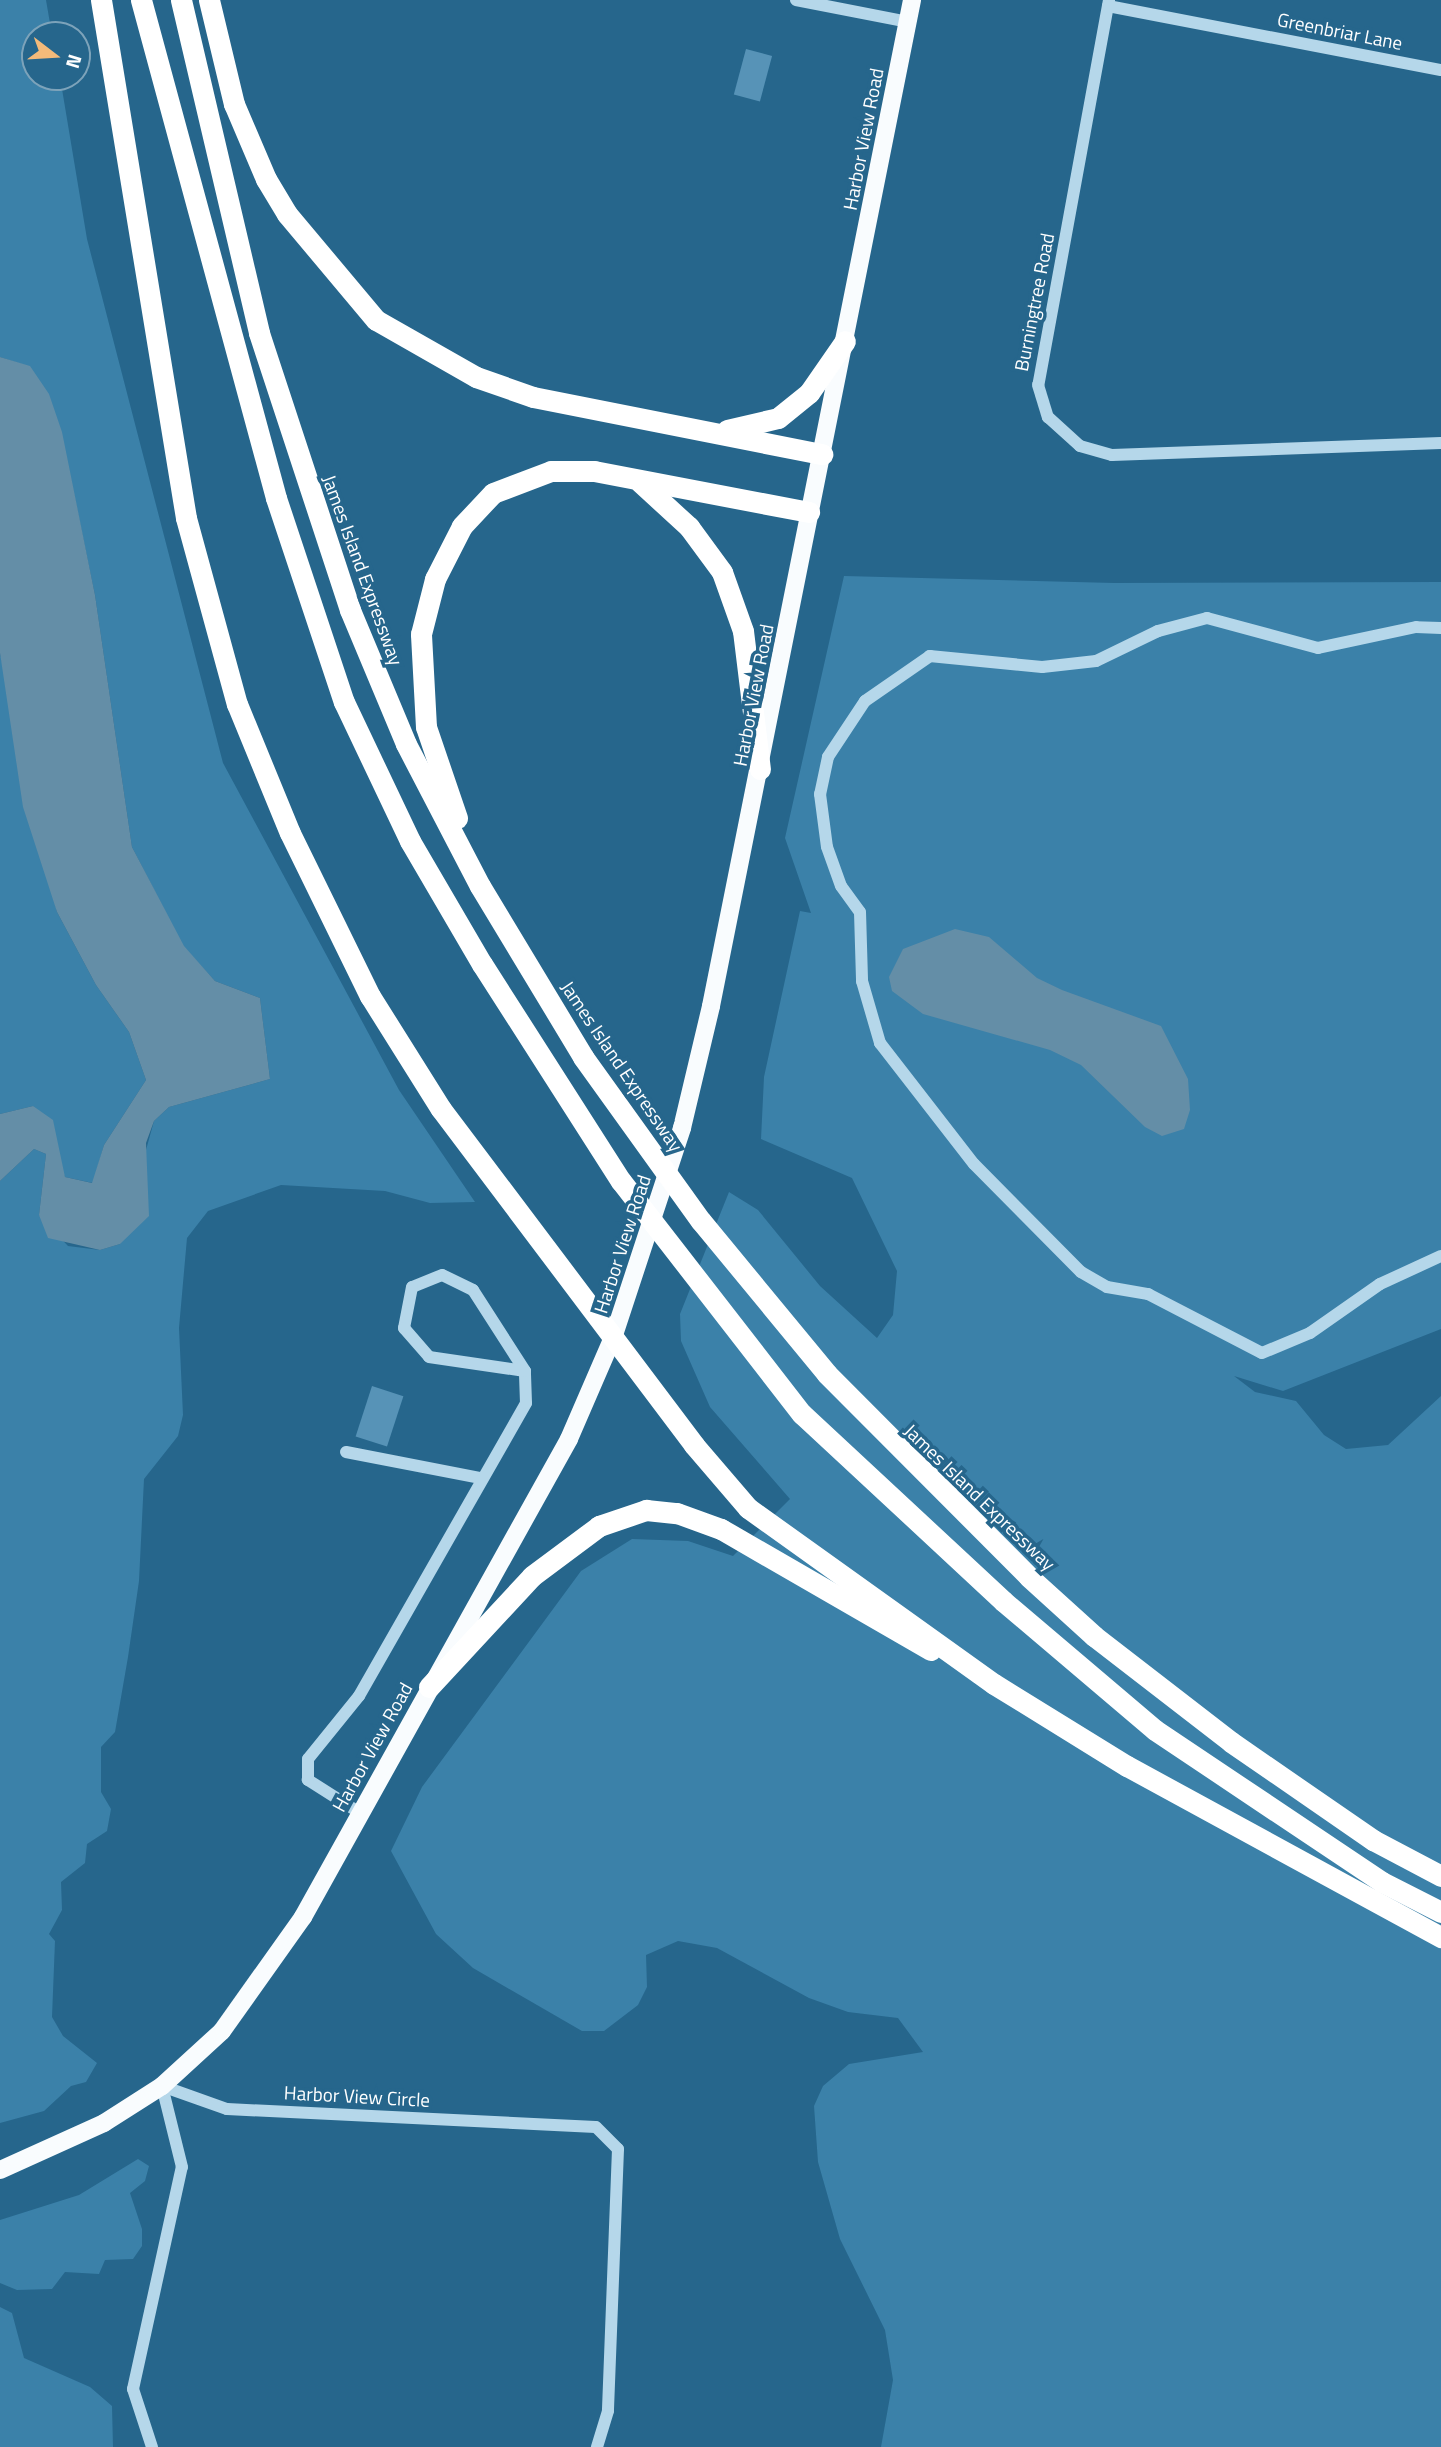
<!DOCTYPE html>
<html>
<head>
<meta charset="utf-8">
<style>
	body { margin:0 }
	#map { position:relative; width:1441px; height:2447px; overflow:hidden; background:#26668c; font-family:"Titillium Web",sans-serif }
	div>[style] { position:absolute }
	.green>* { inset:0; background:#3b81a9 }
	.water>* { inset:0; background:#648ea7 }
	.building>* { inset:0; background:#5793b7; transform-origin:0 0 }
	.minor>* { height:12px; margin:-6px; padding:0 6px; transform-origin:6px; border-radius:6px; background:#b5d7ea }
	.major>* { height:18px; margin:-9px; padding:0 9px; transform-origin:9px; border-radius:9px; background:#f9fcfe }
	.highway>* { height:21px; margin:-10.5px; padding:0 10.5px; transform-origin:10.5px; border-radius:10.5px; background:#fff }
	span { translate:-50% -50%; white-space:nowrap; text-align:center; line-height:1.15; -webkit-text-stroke:7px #26668c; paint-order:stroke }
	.street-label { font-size:19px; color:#fff }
	.north { position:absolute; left:21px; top:21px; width:70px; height:70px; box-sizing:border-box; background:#26668c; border:2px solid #7da3ba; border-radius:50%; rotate:107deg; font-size:19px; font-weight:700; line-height:28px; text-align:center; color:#fff }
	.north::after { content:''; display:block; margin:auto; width:24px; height:32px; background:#f3ba7a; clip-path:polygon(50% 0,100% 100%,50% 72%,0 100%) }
</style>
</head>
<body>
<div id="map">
	<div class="green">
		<div style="clip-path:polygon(0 0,46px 0,52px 35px,35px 35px,35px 77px,60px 77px,87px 239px,223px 763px,399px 1090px,475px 1202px,430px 1203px,385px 1191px,281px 1185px,208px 1211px,187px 1238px,179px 1328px,183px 1415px,178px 1436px,144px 1479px,139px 1581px,128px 1657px,115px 1732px,101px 1747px,101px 1792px,111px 1809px,107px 1831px,87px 1844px,85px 1863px,61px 1882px,62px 1910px,49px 1934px,55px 1941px,52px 2017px,63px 2036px,97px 2063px,86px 2082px,71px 2086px,44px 2111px,0 2123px,0 1181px,34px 1149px,46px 1154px,39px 1215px,68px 1246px,100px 1250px,120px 1244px,154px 1121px,169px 1107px,270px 1079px,260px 998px,215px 981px,183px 946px,132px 847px,95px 595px,71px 480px,30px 367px,0 357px)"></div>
		<div style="clip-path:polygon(844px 576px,1114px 583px,1441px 582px,1441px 1329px,1283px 1391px,1234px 1376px,1255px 1392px,1296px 1401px,1324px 1435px,1346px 1449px,1388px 1445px,1441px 1396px,1441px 2447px,881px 2447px,893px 2380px,885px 2330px,840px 2239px,818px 2162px,814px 2106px,823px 2086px,849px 2064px,923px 2052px,898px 2018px,848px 2012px,809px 1998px,717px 1948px,678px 1941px,646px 1955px,647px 1987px,638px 2005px,604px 2031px,582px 2031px,473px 1968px,436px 1934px,391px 1851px,422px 1787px,581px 1571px,632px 1539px,688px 1541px,733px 1556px,790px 1499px,710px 1407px,681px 1341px,680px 1314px,729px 1192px,758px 1210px,820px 1286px,877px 1338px,893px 1315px,897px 1271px,852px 1178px,761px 1139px,764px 1077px,800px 911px,811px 913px,785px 838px)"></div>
		<div style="clip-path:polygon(0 653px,57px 912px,96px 985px,129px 1032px,146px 1080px,104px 1145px,93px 1183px,65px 1177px,33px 1106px,0 1114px)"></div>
		<div style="clip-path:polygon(138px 2159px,149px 2166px,145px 2181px,130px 2193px,142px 2229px,142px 2246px,133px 2259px,105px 2260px,99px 2274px,65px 2272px,52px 2289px,17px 2290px,0 2283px,0 2220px,79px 2195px)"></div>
		<div style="clip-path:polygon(0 2307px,12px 2313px,24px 2358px,90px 2387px,112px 2406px,113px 2447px,0 2447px)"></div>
	</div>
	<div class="water">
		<div style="clip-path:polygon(0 357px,30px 366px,49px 394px,62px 432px,95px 595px,132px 847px,184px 946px,215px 981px,260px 998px,270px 1079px,169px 1107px,154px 1121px,146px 1143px,149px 1216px,120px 1244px,100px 1250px,48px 1238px,39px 1215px,46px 1154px,34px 1149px,0 1181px,0 1114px,33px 1106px,53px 1120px,65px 1177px,92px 1183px,104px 1145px,146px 1080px,129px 1032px,96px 985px,57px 912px,23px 807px,0 653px)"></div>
		<div style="clip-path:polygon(955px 929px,989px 937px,1037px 978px,1062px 990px,1161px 1026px,1188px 1079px,1190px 1110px,1184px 1129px,1162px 1136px,1145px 1127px,1081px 1065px,1050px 1050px,923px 1014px,892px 991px,889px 977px,903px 949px)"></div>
	</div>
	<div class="building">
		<div style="left:746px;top:49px;width:27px;height:47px;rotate:15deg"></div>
		<div style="left:372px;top:1386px;width:33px;height:53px;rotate:18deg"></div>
	</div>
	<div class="minor">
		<div style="left:796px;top:0;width:114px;rotate:11.1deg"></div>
		<div style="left:1109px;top:0;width:391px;rotate:100.4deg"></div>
		<div style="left:1038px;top:385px;width:34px;rotate:73deg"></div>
		<div style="left:1048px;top:417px;width:43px;rotate:42.2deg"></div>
		<div style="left:1080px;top:446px;width:33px;rotate:16deg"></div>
		<div style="left:1112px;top:455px;width:329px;rotate:-2.1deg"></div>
		<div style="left:1108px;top:6px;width:339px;rotate:10.9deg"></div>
		<div style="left:1441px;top:628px;width:25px;rotate:-178deg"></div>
		<div style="left:1416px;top:627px;width:100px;rotate:167.9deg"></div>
		<div style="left:1318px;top:648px;width:115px;rotate:-164.9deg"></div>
		<div style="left:1207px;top:618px;width:51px;rotate:165.1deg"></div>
		<div style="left:1158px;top:631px;width:69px;rotate:154.2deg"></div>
		<div style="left:1096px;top:661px;width:54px;rotate:173.7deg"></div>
		<div style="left:1042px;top:667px;width:113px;rotate:-174.4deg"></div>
		<div style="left:930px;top:656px;width:79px;rotate:145.3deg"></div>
		<div style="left:865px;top:701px;width:67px;rotate:123.5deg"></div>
		<div style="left:828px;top:757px;width:38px;rotate:102deg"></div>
		<div style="left:820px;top:794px;width:53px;rotate:82.5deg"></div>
		<div style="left:827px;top:847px;width:41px;rotate:70.3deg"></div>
		<div style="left:841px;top:886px;width:32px;rotate:54deg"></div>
		<div style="left:860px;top:912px;width:69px;rotate:88.3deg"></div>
		<div style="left:862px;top:981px;width:65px;rotate:73.8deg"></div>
		<div style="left:880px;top:1043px;width:153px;rotate:52.2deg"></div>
		<div style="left:974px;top:1164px;width:152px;rotate:45.3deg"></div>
		<div style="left:1081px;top:1272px;width:30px;rotate:30deg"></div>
		<div style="left:1107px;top:1287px;width:42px;rotate:9.7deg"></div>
		<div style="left:1148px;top:1294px;width:128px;rotate:27.4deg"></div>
		<div style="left:1262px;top:1353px;width:52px;rotate:-22.6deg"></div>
		<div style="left:1310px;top:1333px;width:85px;rotate:-35deg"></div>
		<div style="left:1380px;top:1284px;width:67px;rotate:-24.7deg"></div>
		<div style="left:346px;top:1452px;width:136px;rotate:11deg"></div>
		<div style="left:360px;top:1813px;width:62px;rotate:-147.6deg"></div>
		<div style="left:308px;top:1780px;width:21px;rotate:-90deg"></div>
		<div style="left:308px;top:1759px;width:81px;rotate:-51deg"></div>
		<div style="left:359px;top:1696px;width:337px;rotate:-60.3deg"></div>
		<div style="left:526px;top:1403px;width:32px;rotate:-92deg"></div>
		<div style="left:525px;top:1371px;width:96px;rotate:-122.7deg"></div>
		<div style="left:473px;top:1290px;width:34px;rotate:-154deg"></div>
		<div style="left:442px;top:1275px;width:32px;rotate:158deg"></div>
		<div style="left:412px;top:1287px;width:42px;rotate:101deg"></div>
		<div style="left:404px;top:1328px;width:38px;rotate:49deg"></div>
		<div style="left:429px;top:1357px;width:97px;rotate:8.3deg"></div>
		<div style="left:162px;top:2086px;width:69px;rotate:19.5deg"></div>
		<div style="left:227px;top:2109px;width:369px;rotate:2.8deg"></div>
		<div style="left:596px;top:2127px;width:31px;rotate:45deg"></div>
		<div style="left:618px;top:2149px;width:262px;rotate:92.2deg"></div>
		<div style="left:608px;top:2411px;width:38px;rotate:107deg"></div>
		<div style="left:152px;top:2447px;width:61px;rotate:-108.1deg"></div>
		<div style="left:133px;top:2389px;width:227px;rotate:-77.6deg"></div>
		<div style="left:182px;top:2167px;width:83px;rotate:-103.9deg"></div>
	</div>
	<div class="major">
		<div style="left:0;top:2170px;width:114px;rotate:-24.3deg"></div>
		<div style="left:104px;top:2123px;width:69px;rotate:-32.5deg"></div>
		<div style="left:162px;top:2086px;width:81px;rotate:-42.5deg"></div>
		<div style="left:222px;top:2031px;width:140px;rotate:-54.6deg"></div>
		<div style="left:303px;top:1917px;width:547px;rotate:-60.9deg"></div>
		<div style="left:569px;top:1439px;width:113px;rotate:-66.6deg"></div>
		<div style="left:614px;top:1335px;width:218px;rotate:-71.8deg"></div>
		<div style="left:682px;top:1128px;width:125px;rotate:-76.6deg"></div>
		<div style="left:711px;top:1006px;width:1026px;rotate:-78.7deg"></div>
	</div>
	<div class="highway">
		<div style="left:101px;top:0;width:525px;rotate:80.68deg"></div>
		<div style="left:186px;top:518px;width:193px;rotate:74.7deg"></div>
		<div style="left:237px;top:704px;width:139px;rotate:67.7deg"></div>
		<div style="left:290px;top:833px;width:182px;rotate:63.9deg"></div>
		<div style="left:370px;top:996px;width:133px;rotate:57.9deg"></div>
		<div style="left:441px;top:1109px;width:421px;rotate:53deg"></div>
		<div style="left:694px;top:1445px;width:83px;rotate:49.4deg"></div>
		<div style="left:748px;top:1508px;width:302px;rotate:35.6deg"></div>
		<div style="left:994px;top:1684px;width:156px;rotate:31.7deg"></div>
		<div style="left:1127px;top:1766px;width:358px;rotate:28.6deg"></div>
		<div style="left:141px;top:0;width:516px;rotate:74.83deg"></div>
		<div style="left:276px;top:498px;width:215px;rotate:71.6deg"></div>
		<div style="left:344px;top:702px;width:154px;rotate:64.6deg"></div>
		<div style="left:410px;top:841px;width:143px;rotate:59.7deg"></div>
		<div style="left:482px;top:964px;width:258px;rotate:57.4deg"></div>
		<div style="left:621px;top:1181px;width:295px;rotate:52.2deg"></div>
		<div style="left:802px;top:1414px;width:275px;rotate:42.9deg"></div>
		<div style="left:1003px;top:1601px;width:199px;rotate:40.3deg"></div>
		<div style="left:1155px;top:1730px;width:273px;rotate:33.8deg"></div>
		<div style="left:1382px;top:1882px;width:66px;rotate:27deg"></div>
		<div style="left:181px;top:0;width:342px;rotate:76.8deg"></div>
		<div style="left:259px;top:333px;width:292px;rotate:71.8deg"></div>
		<div style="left:350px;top:610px;width:145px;rotate:67.3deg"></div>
		<div style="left:406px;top:744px;width:160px;rotate:62.5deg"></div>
		<div style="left:480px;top:886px;width:200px;rotate:58.9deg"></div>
		<div style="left:583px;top:1057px;width:202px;rotate:54.3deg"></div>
		<div style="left:701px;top:1221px;width:198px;rotate:50.5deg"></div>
		<div style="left:827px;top:1374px;width:286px;rotate:45.1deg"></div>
		<div style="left:1029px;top:1577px;width:88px;rotate:42.2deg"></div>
		<div style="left:1094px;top:1636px;width:173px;rotate:37.7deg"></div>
		<div style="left:1231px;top:1742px;width:173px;rotate:34.6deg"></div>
		<div style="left:1373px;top:1840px;width:77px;rotate:27.9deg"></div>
		<div style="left:209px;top:0;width:107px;rotate:76.5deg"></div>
		<div style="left:234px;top:104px;width:82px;rotate:66.9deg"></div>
		<div style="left:266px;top:179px;width:41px;rotate:59deg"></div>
		<div style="left:287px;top:214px;width:138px;rotate:50deg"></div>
		<div style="left:376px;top:320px;width:115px;rotate:29.7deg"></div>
		<div style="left:476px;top:377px;width:60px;rotate:19.3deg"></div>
		<div style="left:533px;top:397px;width:295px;rotate:11.2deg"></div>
		<div style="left:727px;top:430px;width:52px;rotate:-13.2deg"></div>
		<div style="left:778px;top:418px;width:40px;rotate:-39deg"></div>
		<div style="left:809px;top:393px;width:63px;rotate:-55.3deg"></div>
		<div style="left:640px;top:482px;width:67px;rotate:42.6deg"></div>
		<div style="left:689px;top:527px;width:56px;rotate:53.7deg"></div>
		<div style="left:722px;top:572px;width:63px;rotate:70.4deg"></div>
		<div style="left:743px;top:631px;width:139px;rotate:83deg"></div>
		<div style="left:457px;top:818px;width:96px;rotate:-108.8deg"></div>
		<div style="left:426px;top:727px;width:93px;rotate:-93.1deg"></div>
		<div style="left:421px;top:634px;width:57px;rotate:-75.7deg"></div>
		<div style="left:435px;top:579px;width:59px;rotate:-63deg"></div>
		<div style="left:462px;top:526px;width:45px;rotate:-46.8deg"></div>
		<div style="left:493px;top:493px;width:62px;rotate:-20.8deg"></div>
		<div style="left:551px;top:471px;width:43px"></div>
		<div style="left:594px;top:471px;width:219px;rotate:10.8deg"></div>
		<div style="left:429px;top:1687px;width:151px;rotate:-47.1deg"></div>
		<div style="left:532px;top:1576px;width:84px;rotate:-36.7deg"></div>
		<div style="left:599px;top:1526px;width:50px;rotate:-18.8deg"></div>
		<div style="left:646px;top:1510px;width:31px;rotate:6deg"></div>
		<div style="left:677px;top:1513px;width:47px;rotate:20deg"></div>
		<div style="left:721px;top:1529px;width:242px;rotate:30deg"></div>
	</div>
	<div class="street-label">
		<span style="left:1340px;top:31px;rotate:11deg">Greenbriar Lane</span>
		<span style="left:863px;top:139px;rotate:-79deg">Harbor View Road</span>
		<span style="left:1034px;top:302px;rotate:-79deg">Burningtree Road</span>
		<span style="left:363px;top:570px;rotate:70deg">James Island Expressway</span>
		<span style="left:753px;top:695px;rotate:-79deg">Harbor View Road</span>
		<span style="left:622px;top:1066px;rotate:56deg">James Island Expressway</span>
		<span style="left:622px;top:1244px;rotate:-72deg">Harbor View Road</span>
		<span style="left:980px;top:1497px;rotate:44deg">James Island Expressway</span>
		<span style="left:372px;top:1747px;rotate:-61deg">Harbor View Road</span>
		<span style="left:357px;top:2096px;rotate:3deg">Harbor View Circle</span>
	</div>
	<div class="north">N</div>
</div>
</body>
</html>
